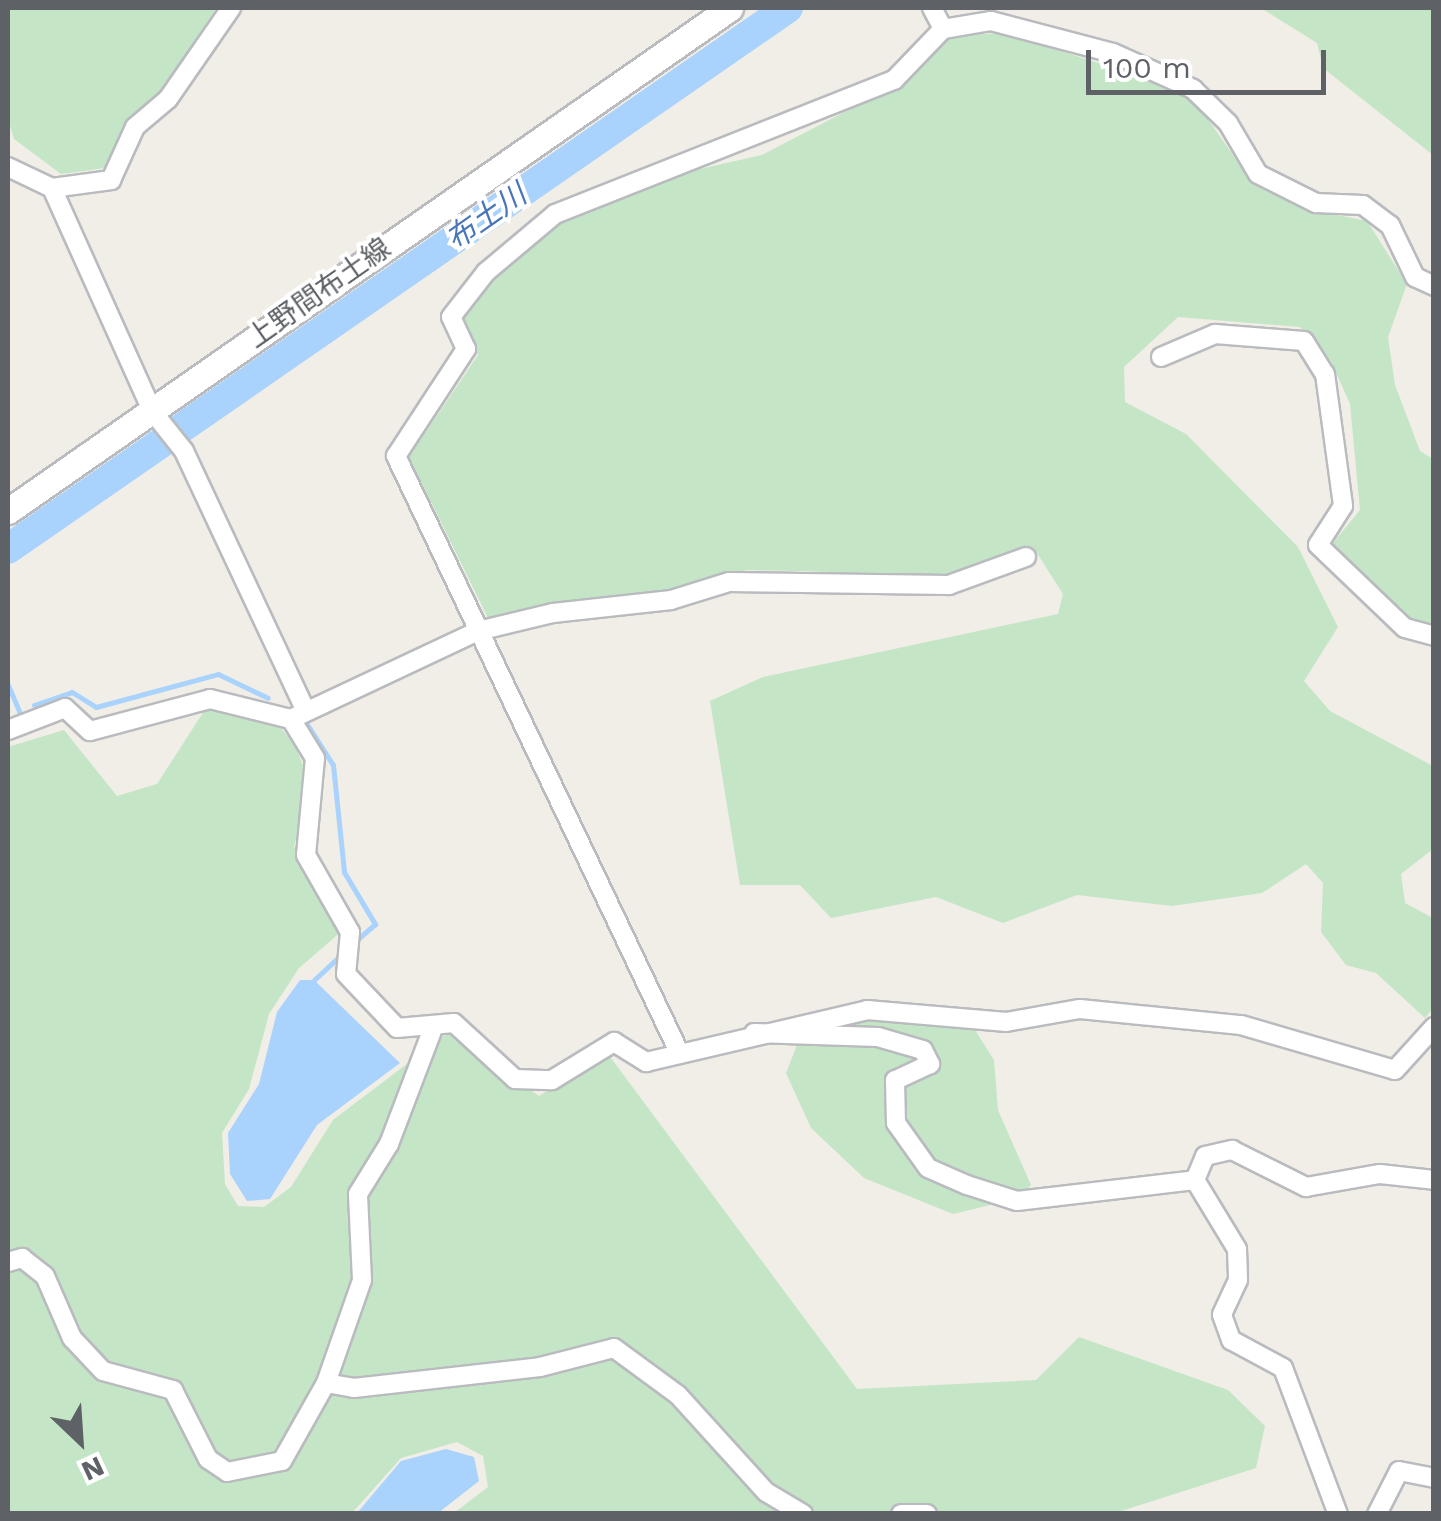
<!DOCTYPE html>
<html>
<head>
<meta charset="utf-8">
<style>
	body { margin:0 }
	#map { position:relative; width:1441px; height:1521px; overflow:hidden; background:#f0eee6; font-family:"Work Sans","Noto Sans JP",sans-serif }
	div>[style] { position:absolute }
	.green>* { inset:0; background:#c4e6c6 }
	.water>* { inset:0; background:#a9d2fd }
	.stream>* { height:5px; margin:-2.5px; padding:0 2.5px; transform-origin:2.5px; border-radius:2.5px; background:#a9d2fd }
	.river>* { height:30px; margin:-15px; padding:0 15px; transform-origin:15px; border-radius:15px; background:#a9d2fd }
	.roads { filter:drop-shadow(2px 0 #b9bbbf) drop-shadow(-2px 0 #b9bbbf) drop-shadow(0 2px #b9bbbf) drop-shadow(0 -2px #b9bbbf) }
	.street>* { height:18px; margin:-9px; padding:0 9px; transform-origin:9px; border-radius:9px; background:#fff }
	.secondary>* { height:25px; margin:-12.5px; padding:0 12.5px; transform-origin:12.5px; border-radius:12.5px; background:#fff }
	span { translate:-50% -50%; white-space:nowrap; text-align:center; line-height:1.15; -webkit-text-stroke:8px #fff; paint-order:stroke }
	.street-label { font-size:28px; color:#5e6166 }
	.water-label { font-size:30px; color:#4876b8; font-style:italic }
	.frame { position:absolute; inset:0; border:10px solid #5e6166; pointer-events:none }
	.north { position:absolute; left:30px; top:1391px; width:100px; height:100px; -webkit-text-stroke:8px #fff; paint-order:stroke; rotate:155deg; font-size:28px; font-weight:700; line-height:40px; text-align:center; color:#5e6166 }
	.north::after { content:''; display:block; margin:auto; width:35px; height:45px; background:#5e6166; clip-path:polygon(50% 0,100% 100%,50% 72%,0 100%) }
	.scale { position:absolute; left:1086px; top:50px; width:240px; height:45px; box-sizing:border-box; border:5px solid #5e6166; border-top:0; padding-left:12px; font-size:30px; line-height:35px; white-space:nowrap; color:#5e6166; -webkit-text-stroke:8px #fff; paint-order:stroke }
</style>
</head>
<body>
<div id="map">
	<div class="green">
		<div style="clip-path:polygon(8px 8px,216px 8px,160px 93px,129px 118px,105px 168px,61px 174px,14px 139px,8px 119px)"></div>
		<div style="clip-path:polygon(1261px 8px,1433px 8px,1433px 155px,1323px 68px,1317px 43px)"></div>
		<div style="clip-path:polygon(1004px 33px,1189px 92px,1253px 184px,1302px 208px,1367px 221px,1407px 284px,1388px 337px,1395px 385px,1420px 451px,1433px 459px,1433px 644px,1332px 544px,1360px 510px,1350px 404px,1331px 361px,1300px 327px,1178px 317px,1124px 367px,1125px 402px,1186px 434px,1298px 547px,1338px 627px,1304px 681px,1330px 711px,1433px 766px,1433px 849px,1401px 874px,1405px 903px,1433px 918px,1433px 1008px,1425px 1018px,1376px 973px,1346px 965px,1321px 932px,1323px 883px,1306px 864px,1262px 893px,1172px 906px,1077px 895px,1003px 923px,936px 897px,831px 918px,800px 885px,740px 885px,710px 701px,763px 677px,1058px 614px,1063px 594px,1033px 547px,949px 575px,747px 570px,689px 588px,488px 618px,409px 457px,478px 355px,463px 315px,490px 279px,562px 219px,660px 178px,762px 155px,902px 82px,947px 36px)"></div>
		<div style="clip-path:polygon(206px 708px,278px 724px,296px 748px,310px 783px,294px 847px,343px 930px,299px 968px,269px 1014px,249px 1089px,222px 1133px,225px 1184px,238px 1206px,264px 1207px,291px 1187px,333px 1120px,449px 1032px,539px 1096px,608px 1054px,857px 1389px,1036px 1380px,1079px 1337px,1228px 1390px,1265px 1426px,1256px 1468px,1115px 1513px,454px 1513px,488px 1487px,483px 1456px,457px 1442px,401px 1458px,352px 1513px,8px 1514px,8px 747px,64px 730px,117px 796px,157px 784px)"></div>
		<div style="clip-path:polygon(889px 1007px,961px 1008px,994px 1060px,998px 1110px,1031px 1185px,1019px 1198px,953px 1214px,864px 1178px,811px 1128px,786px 1073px,803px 1030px)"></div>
	</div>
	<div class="water">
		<div style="clip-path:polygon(300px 980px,314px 980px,400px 1063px,317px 1125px,270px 1199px,247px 1201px,230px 1174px,228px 1133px,259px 1084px,277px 1012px)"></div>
		<div style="clip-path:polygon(446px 1449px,474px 1457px,479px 1481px,438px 1513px,357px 1513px,401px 1461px)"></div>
	</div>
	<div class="stream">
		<div style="left:8px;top:685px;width:30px;rotate:67deg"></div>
		<div style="left:34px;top:705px;width:40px;rotate:-18.9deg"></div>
		<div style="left:72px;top:692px;width:28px;rotate:32deg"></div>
		<div style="left:96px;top:707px;width:126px;rotate:-15.1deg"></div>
		<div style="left:218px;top:674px;width:55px;rotate:25.6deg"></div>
		<div style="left:305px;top:721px;width:52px;rotate:57.5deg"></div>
		<div style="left:333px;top:765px;width:108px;rotate:84.1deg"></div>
		<div style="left:344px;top:872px;width:61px;rotate:59.2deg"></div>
		<div style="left:375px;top:924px;width:23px;rotate:139deg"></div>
		<div style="left:314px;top:980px;width:35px;rotate:-43deg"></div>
	</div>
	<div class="river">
		<div style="left:183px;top:427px;width:736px;rotate:-34.71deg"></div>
		<div style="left:8px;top:549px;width:186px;rotate:-34.7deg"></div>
	</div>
	<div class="roads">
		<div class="street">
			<div style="left:932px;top:8px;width:24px;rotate:62deg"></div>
			<div style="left:8px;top:167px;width:49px;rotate:25.5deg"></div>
			<div style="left:52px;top:188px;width:60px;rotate:-7.7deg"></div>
			<div style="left:111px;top:180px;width:58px;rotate:-65.6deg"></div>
			<div style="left:135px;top:127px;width:43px;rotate:-40.3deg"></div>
			<div style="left:168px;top:99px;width:111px;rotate:-55.3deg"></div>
			<div style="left:52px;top:188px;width:244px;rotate:65.8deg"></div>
			<div style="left:152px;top:411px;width:51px;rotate:51.3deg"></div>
			<div style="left:184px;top:451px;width:285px;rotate:64.9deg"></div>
			<div style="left:1161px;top:357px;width:59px;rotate:-23.1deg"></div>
			<div style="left:1215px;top:334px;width:89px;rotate:4.5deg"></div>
			<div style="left:1304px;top:341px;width:39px;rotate:58deg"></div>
			<div style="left:1325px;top:374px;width:133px;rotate:82.2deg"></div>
			<div style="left:1343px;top:506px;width:46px;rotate:122.7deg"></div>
			<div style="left:1318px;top:545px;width:120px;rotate:43.7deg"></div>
			<div style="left:1405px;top:628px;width:30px;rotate:15deg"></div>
			<div style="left:291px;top:719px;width:207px;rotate:-25.2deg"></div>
			<div style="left:478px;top:631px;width:77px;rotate:-13.5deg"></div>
			<div style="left:553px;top:613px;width:119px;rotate:-6.3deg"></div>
			<div style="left:671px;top:600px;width:61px;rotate:-17.2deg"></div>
			<div style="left:729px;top:582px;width:220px;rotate:0.8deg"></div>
			<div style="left:949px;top:585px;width:82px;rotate:-20deg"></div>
			<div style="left:8px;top:730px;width:61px;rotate:-21.1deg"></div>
			<div style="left:65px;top:708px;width:34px;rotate:43deg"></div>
			<div style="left:90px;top:731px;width:124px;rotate:-14.9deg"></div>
			<div style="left:210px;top:699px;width:83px;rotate:13.9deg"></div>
			<div style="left:291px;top:719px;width:46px;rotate:58.4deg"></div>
			<div style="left:315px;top:758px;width:97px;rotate:95.3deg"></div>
			<div style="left:306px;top:855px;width:89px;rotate:60.3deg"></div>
			<div style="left:350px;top:932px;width:42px;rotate:95.4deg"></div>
			<div style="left:346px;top:974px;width:74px;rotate:46.6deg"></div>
			<div style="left:397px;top:1028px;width:57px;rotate:-5deg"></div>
			<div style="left:454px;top:1023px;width:83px;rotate:42.6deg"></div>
			<div style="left:515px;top:1079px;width:37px;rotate:2deg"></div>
			<div style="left:552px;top:1080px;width:73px;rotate:-31.5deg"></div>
			<div style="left:614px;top:1042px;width:38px;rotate:32deg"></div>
			<div style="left:646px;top:1062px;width:227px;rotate:-13.2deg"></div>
			<div style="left:867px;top:1010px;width:140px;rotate:4.9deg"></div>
			<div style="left:1006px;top:1022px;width:75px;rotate:-10deg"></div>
			<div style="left:1080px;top:1009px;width:162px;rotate:5.7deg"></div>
			<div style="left:1241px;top:1025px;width:160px;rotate:16.3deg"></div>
			<div style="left:1395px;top:1070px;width:58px;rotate:-47.8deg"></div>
			<div style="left:754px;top:1033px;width:124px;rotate:1.8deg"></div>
			<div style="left:878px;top:1037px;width:47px;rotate:16.1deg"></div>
			<div style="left:923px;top:1050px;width:16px;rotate:63deg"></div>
			<div style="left:930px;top:1064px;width:38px;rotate:155deg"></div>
			<div style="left:895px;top:1080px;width:43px;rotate:88.7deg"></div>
			<div style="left:896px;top:1123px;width:55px;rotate:54.6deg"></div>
			<div style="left:928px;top:1168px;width:43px;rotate:23.6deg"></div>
			<div style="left:967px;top:1185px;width:52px;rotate:17.7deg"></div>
			<div style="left:1017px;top:1201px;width:179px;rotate:-6.7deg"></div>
			<div style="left:679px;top:1052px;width:660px;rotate:-115.4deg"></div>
			<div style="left:396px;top:456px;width:128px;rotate:-56.8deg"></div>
			<div style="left:466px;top:349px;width:35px;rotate:-115deg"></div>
			<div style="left:451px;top:317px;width:57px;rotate:-52.1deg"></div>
			<div style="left:486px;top:272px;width:90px;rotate:-40deg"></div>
			<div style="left:555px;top:214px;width:365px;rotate:-21.6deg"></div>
			<div style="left:894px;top:80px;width:71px;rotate:-46.1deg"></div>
			<div style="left:943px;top:29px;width:49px;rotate:-9.5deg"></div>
			<div style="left:991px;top:21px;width:126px;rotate:14.7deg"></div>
			<div style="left:1113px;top:53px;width:88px;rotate:24.2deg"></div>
			<div style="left:1193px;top:89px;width:49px;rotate:44.2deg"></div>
			<div style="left:1228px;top:123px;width:59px;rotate:59.5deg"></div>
			<div style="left:1258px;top:174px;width:65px;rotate:26.6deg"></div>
			<div style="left:1316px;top:203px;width:47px;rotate:2.4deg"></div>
			<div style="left:1363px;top:205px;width:34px;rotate:37deg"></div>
			<div style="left:1390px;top:225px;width:58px;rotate:64.3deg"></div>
			<div style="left:1415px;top:277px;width:21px;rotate:25deg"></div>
			<div style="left:1195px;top:1180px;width:81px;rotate:58.7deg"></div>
			<div style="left:1237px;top:1249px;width:31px;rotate:88deg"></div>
			<div style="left:1238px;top:1280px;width:38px;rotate:115deg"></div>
			<div style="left:1222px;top:1315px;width:27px;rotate:70deg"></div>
			<div style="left:1231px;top:1340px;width:59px;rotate:28.3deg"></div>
			<div style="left:1283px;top:1368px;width:156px;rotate:69.4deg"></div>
			<div style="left:1195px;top:1180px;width:26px;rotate:-67deg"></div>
			<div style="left:1205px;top:1156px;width:28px;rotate:-13deg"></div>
			<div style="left:1232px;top:1150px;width:83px;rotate:26.6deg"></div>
			<div style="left:1306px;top:1187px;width:75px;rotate:-10deg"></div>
			<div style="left:1380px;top:1174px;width:54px;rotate:6.3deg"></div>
			<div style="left:8px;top:1262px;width:15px;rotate:-16deg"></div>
			<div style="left:22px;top:1258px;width:29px;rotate:38deg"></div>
			<div style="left:45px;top:1276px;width:68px;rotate:66.5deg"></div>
			<div style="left:72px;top:1338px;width:45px;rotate:46.8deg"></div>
			<div style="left:103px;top:1371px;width:73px;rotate:15.2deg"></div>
			<div style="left:173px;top:1390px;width:77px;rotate:63.1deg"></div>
			<div style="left:208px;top:1459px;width:23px;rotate:34deg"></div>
			<div style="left:227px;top:1472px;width:56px;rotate:-11.3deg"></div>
			<div style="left:282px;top:1461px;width:90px;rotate:-60.6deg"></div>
			<div style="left:326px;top:1383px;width:109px;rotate:-70.7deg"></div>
			<div style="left:362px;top:1280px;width:86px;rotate:-92.7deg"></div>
			<div style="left:358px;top:1194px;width:59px;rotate:-58.2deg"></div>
			<div style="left:389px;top:1144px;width:121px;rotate:-69.2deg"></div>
			<div style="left:326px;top:1383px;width:28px;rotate:10deg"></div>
			<div style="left:354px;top:1388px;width:187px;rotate:-6.4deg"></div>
			<div style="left:540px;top:1367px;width:76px;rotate:-14.4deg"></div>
			<div style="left:614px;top:1348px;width:79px;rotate:36.3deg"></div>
			<div style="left:678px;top:1395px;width:131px;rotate:47.8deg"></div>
			<div style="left:766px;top:1492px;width:43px;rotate:30.7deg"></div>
			<div style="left:901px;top:1514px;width:26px"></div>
			<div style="left:1377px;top:1514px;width:48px;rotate:-62.9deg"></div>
			<div style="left:1399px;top:1471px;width:36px;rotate:11deg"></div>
		</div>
		<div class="secondary">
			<div style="left:8px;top:511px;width:880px;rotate:-34.86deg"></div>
		</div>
	</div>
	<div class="street-label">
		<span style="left:319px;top:293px;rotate:-35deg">上野間布土線</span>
	</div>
	<div class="water-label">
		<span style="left:486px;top:217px;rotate:-35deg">布土川</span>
	</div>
	<div class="frame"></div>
	<div class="north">N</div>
	<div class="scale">100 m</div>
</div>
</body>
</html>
